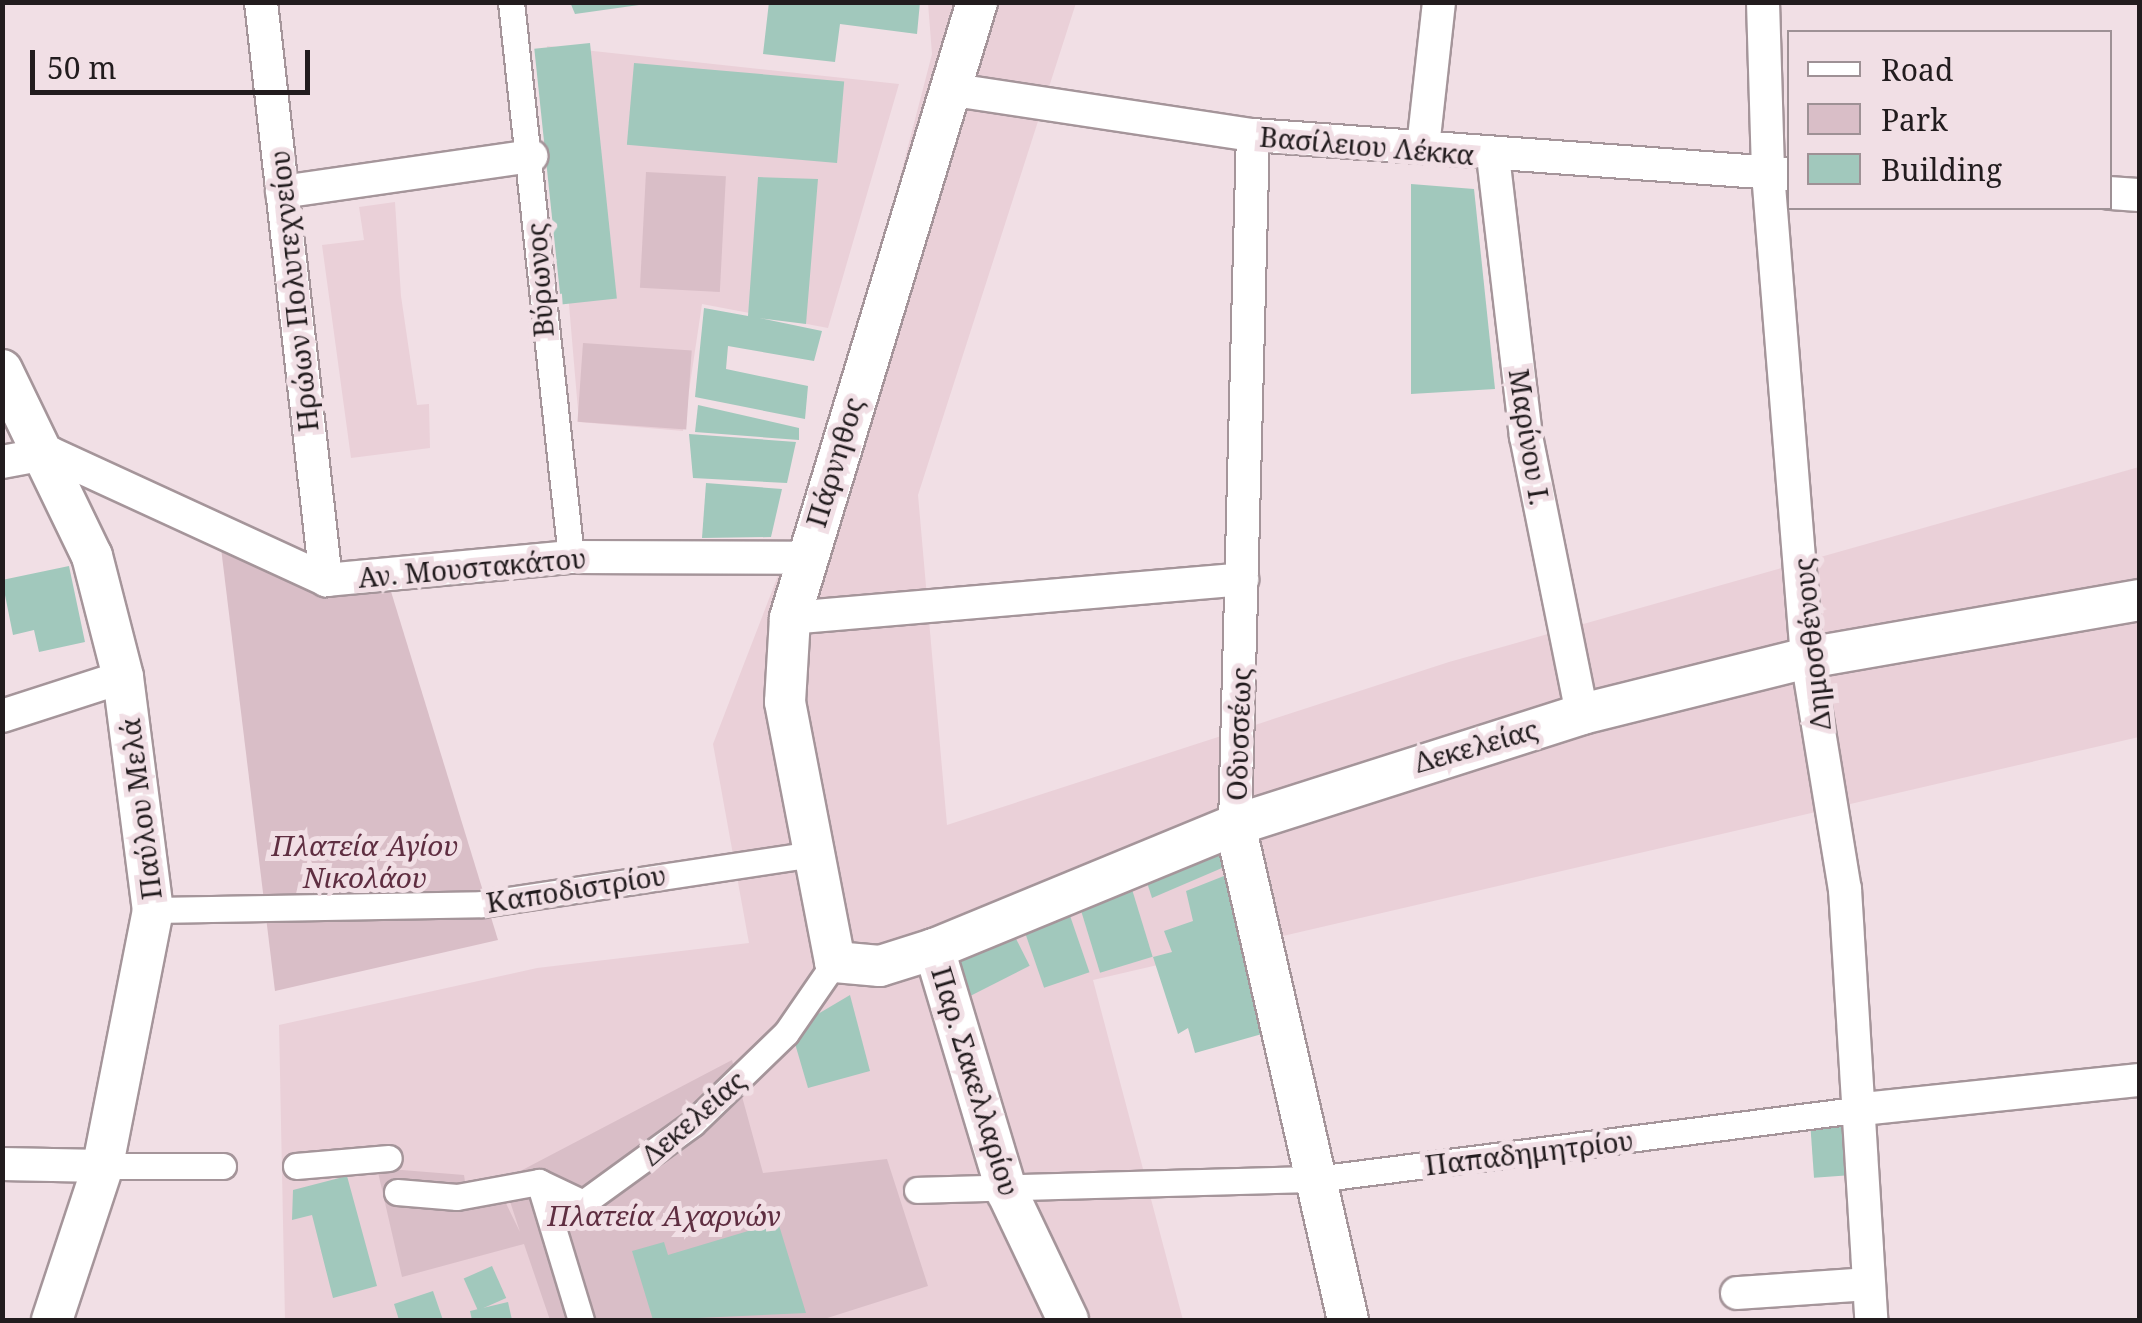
<!DOCTYPE html>
<html>
<head>
<meta charset="utf-8">
<style>
	body { margin:0 }
	#map { position:relative; width:2142px; height:1323px; overflow:hidden; background:#f1dfe5; font-family:"Noto Serif",serif }
	div>[style] { position:absolute }
	.built>* { inset:0; background:#ead0d8 }
	.green>* { inset:0; background:#d9bec7; transform-origin:0 0 }
	.building>* { inset:0; background:#a1c8bc; transform-origin:0 0 }
	.roads { filter:drop-shadow(2px 0 #a5959a) drop-shadow(-2px 0 #a5959a) drop-shadow(0 2px #a5959a) drop-shadow(0 -2px #a5959a) }
	.pedestrian>* { height:25px; margin:-12.5px; padding:0 12.5px; transform-origin:12.5px; border-radius:12.5px; background:#fff }
	.minor>* { height:32px; margin:-16px; padding:0 16px; transform-origin:16px; border-radius:16px; background:#fff }
	.tertiary>* { height:40px; margin:-20px; padding:0 20px; transform-origin:20px; border-radius:20px; background:#fff }
	span { translate:-50% -50%; white-space:nowrap; text-align:center; line-height:1.15; -webkit-text-stroke:10px #f1dfe5; paint-order:stroke }
	.street-label { font-size:28px; color:#221c1e }
	.park-label { font-size:28px; color:#5f2e41; font-style:italic }
	.frame { position:absolute; inset:0; border:5px solid #221c1e; pointer-events:none }
	.legend { position:absolute; left:1787px; top:30px; width:325px; height:180px; box-sizing:border-box; background:#f1dfe5; border:2px solid #9e9195; margin:0; padding:12px 18px; list-style:none; font-size:30px; color:#221c1e }
	.legend li { display:flex; align-items:center; gap:20px; height:50px }
	.legend b { width:50px; border:2px solid #9e9195 }
	.scale { position:absolute; left:30px; top:50px; width:280px; height:45px; box-sizing:border-box; border:5px solid #221c1e; border-top:0; padding-left:12px; font-size:30px; line-height:35px; white-space:nowrap; color:#221c1e; -webkit-text-stroke:8px #f1dfe5; paint-order:stroke }
</style>
</head>
<body>
<div id="map">
	<div class="built">
		<div style="clip-path:polygon(928px 3px,1076px 3px,918px 495px,947px 825px,1449px 662px,2139px 467px,2139px 737px,1093px 980px,1183px 1320px,285px 1320px,279px 1025px,537px 968px,749px 943px,713px 744px,835px 428px,932px 54px)"></div>
		<div style="clip-path:polygon(547px 46px,899px 84px,828px 328px,702px 304px,683px 431px,579px 422px)"></div>
		<div style="clip-path:polygon(395px 202px,401px 296px,417px 405px,429px 404px,430px 448px,351px 458px,322px 245px,364px 240px,359px 207px)"></div>
	</div>
	<div class="green">
		<div style="left:646px;top:172px;width:80px;height:116px;rotate:3deg"></div>
		<div style="left:583px;top:343px;width:109px;height:79px;rotate:4deg"></div>
		<div style="clip-path:polygon(221px 548px,385px 572px,498px 940px,275px 991px)"></div>
		<div style="clip-path:polygon(732px 1060px,763px 1173px,887px 1159px,928px 1286px,821px 1320px,550px 1320px,524px 1244px,402px 1277px,377px 1168px,464px 1175px,467px 1195px,499px 1189px,520px 1232px,503px 1180px)"></div>
	</div>
	<div class="building">
		<div style="clip-path:polygon(570px 2px,638px 2px,639px 5px,575px 14px)"></div>
		<div style="clip-path:polygon(769px 2px,920px 2px,917px 34px,840px 24px,835px 62px,763px 54px)"></div>
		<div style="left:590px;top:43px;width:257px;height:56px;rotate:84deg"></div>
		<div style="left:634px;top:63px;width:211px;height:82px;rotate:5deg"></div>
		<div style="clip-path:polygon(758px 177px,818px 179px,806px 324px,759px 318px,822px 331px,814px 361px,728px 346px,726px 369px,808px 386px,805px 419px,695px 397px,704px 308px,748px 316px)"></div>
		<div style="clip-path:polygon(1411px 184px,1474px 189px,1495px 389px,1411px 394px)"></div>
		<div style="clip-path:polygon(698px 405px,799px 428px,799px 440px,695px 432px)"></div>
		<div style="clip-path:polygon(689px 434px,796px 442px,787px 483px,693px 478px)"></div>
		<div style="clip-path:polygon(706px 483px,782px 489px,771px 537px,702px 538px)"></div>
		<div style="clip-path:polygon(69px 566px,85px 642px,39px 652px,34px 630px,13px 635px,2px 580px)"></div>
		<div style="clip-path:polygon(1222px 835px,1229px 865px,1152px 898px,1142px 867px)"></div>
		<div style="clip-path:polygon(1229px 874px,1269px 1032px,1195px 1053px,1188px 1028px,1178px 1034px,1153px 957px,1172px 952px,1164px 931px,1193px 921px,1186px 891px)"></div>
		<div style="left:1131px;top:886px;width:74px;height:55px;rotate:73deg"></div>
		<div style="left:1067px;top:907px;width:69px;height:48px;rotate:71deg"></div>
		<div style="left:1012px;top:931px;width:39px;height:69px;rotate:63deg"></div>
		<div style="clip-path:polygon(850px 995px,870px 1071px,808px 1088px,791px 1030px)"></div>
		<div style="left:1852px;top:1119px;width:56px;height:42px;rotate:86deg"></div>
		<div style="clip-path:polygon(347px 1176px,377px 1286px,333px 1298px,312px 1215px,292px 1220px,293px 1190px)"></div>
		<div style="clip-path:polygon(778px 1222px,806px 1313px,653px 1320px,632px 1251px,664px 1242px,668px 1255px)"></div>
		<div style="left:492px;top:1266px;width:35px;height:31px;rotate:66deg"></div>
		<div style="clip-path:polygon(433px 1291px,443px 1320px,399px 1320px,394px 1304px)"></div>
		<div style="clip-path:polygon(508px 1302px,512px 1320px,472px 1320px,470px 1311px)"></div>
	</div>
	<div class="roads">
		<div class="pedestrian">
			<div style="left:511px;top:2px;width:558px;rotate:83.83deg"></div>
			<div style="left:153px;top:910px;width:329px;rotate:-1deg"></div>
			<div style="left:482px;top:904px;width:340px;rotate:-8.6deg"></div>
			<div style="left:103px;top:1166px;width:120px"></div>
			<div style="left:296px;top:1166px;width:93px;rotate:-4.9deg"></div>
			<div style="left:539px;top:1182px;width:144px;rotate:73.1deg"></div>
			<div style="left:917px;top:1190px;width:399px;rotate:-1.6deg"></div>
			<div style="left:1316px;top:1179px;width:551px;rotate:-7.29deg"></div>
			<div style="left:397px;top:1192px;width:60px;rotate:4.8deg"></div>
			<div style="left:457px;top:1197px;width:83px;rotate:-10.4deg"></div>
			<div style="left:539px;top:1182px;width:49px;rotate:25.5deg"></div>
			<div style="left:583px;top:1203px;width:136px;rotate:-36deg"></div>
			<div style="left:693px;top:1123px;width:129px;rotate:-44.1deg"></div>
			<div style="left:786px;top:1033px;width:86px;rotate:-55.4deg"></div>
		</div>
		<div class="minor">
			<div style="left:261px;top:2px;width:582px;rotate:83.58deg"></div>
			<div style="left:1763px;top:2px;width:171px;rotate:88.3deg"></div>
			<div style="left:1768px;top:173px;width:487px;rotate:85.4deg"></div>
			<div style="left:1807px;top:658px;width:234px;rotate:80.7deg"></div>
			<div style="left:1845px;top:889px;width:432px;rotate:86.5deg"></div>
			<div style="left:948px;top:89px;width:308px;rotate:8.6deg"></div>
			<div style="left:1253px;top:135px;width:536px;rotate:4.17deg"></div>
			<div style="left:1423px;top:147px;width:146px;rotate:-83.7deg"></div>
			<div style="left:1493px;top:156px;width:282px;rotate:83.3deg"></div>
			<div style="left:1526px;top:436px;width:284px;rotate:78.6deg"></div>
			<div style="left:282px;top:192px;width:252px;rotate:-8.2deg"></div>
			<div style="left:2110px;top:193px;width:30px;rotate:4deg"></div>
			<div style="left:2px;top:462px;width:49px;rotate:-10.6deg"></div>
			<div style="left:50px;top:453px;width:304px;rotate:24.7deg"></div>
			<div style="left:326px;top:580px;width:246px;rotate:-5.4deg"></div>
			<div style="left:571px;top:557px;width:233px;rotate:0.2deg"></div>
			<div style="left:790px;top:618px;width:454px;rotate:-4.9deg"></div>
			<div style="left:2px;top:716px;width:127px;rotate:-17.9deg"></div>
			<div style="left:1235px;top:825px;width:690px;rotate:-88.51deg"></div>
			<div style="left:1863px;top:1109px;width:279px;rotate:-6deg"></div>
			<div style="left:2px;top:1164px;width:101px;rotate:1.1deg"></div>
			<div style="left:1737px;top:1293px;width:131px;rotate:-3.9deg"></div>
		</div>
		<div class="tertiary">
			<div style="left:977px;top:2px;width:644px;rotate:106.89deg"></div>
			<div style="left:790px;top:618px;width:84px;rotate:93.4deg"></div>
			<div style="left:785px;top:702px;width:265px;rotate:79.1deg"></div>
			<div style="left:835px;top:962px;width:45px;rotate:5.1deg"></div>
			<div style="left:880px;top:966px;width:57px;rotate:-17.5deg"></div>
			<div style="left:934px;top:949px;width:326px;rotate:-22.4deg"></div>
			<div style="left:1235px;top:825px;width:364px;rotate:-17.7deg"></div>
			<div style="left:1582px;top:714px;width:232px;rotate:-14deg"></div>
			<div style="left:1807px;top:658px;width:338px;rotate:-9.9deg"></div>
			<div style="left:2px;top:370px;width:207px;rotate:64.2deg"></div>
			<div style="left:92px;top:556px;width:125px;rotate:75.6deg"></div>
			<div style="left:123px;top:677px;width:235px;rotate:82.7deg"></div>
			<div style="left:153px;top:910px;width:261px;rotate:101.1deg"></div>
			<div style="left:103px;top:1166px;width:162px;rotate:108.3deg"></div>
			<div style="left:1235px;top:825px;width:508px;rotate:77.14deg"></div>
			<div style="left:934px;top:949px;width:254px;rotate:73.3deg"></div>
			<div style="left:1007px;top:1192px;width:142px;rotate:64.5deg"></div>
		</div>
	</div>
	<div class="street-label">
		<span style="left:1367px;top:145px;rotate:5deg">Βασίλειου Λέκκα</span>
		<span style="left:539px;top:280px;rotate:-94deg">Βύρωνος</span>
		<span style="left:293px;top:291px;rotate:-96deg">Ηρώων Πολυτεχνείου</span>
		<span style="left:1530px;top:437px;rotate:81deg">Μαρίνου Ι.</span>
		<span style="left:834px;top:462px;rotate:-73deg">Πάρνηθος</span>
		<span style="left:472px;top:567px;rotate:-5deg">Αν. Μουστακάτου</span>
		<span style="left:1811px;top:644px;rotate:-96deg">Δημοσθένους</span>
		<span style="left:1238px;top:734px;rotate:-88deg">Οδυσσέως</span>
		<span style="left:1476px;top:745px;rotate:-16deg">Δεκελείας</span>
		<span style="left:140px;top:809px;rotate:-97deg">Παύλου Μελά</span>
		<span style="left:576px;top:888px;rotate:-9deg">Καποδιστρίου</span>
		<span style="left:976px;top:1081px;rotate:73deg">Παρ. Σακελλαρίου</span>
		<span style="left:693px;top:1117px;rotate:-41deg">Δεκελείας</span>
		<span style="left:1529px;top:1152px;rotate:-7deg">Παπαδημητρίου</span>
	</div>
	<div class="park-label">
		<span style="left:365px;top:861px">Πλατεία Αγίου<br>Νικολάου</span>
		<span style="left:664px;top:1215px">Πλατεία Αχαρνών</span>
	</div>
	<div class="frame"></div>
	<ul class="legend">
	<li><b style="height:12px;background:#fff"></b>Road</li>
	<li><b style="height:28px;background:#d9bec7"></b>Park</li>
	<li><b style="height:28px;background:#a1c8bc"></b>Building</li>
	</ul>
	<div class="scale">50 m</div>
</div>
</body>
</html>
